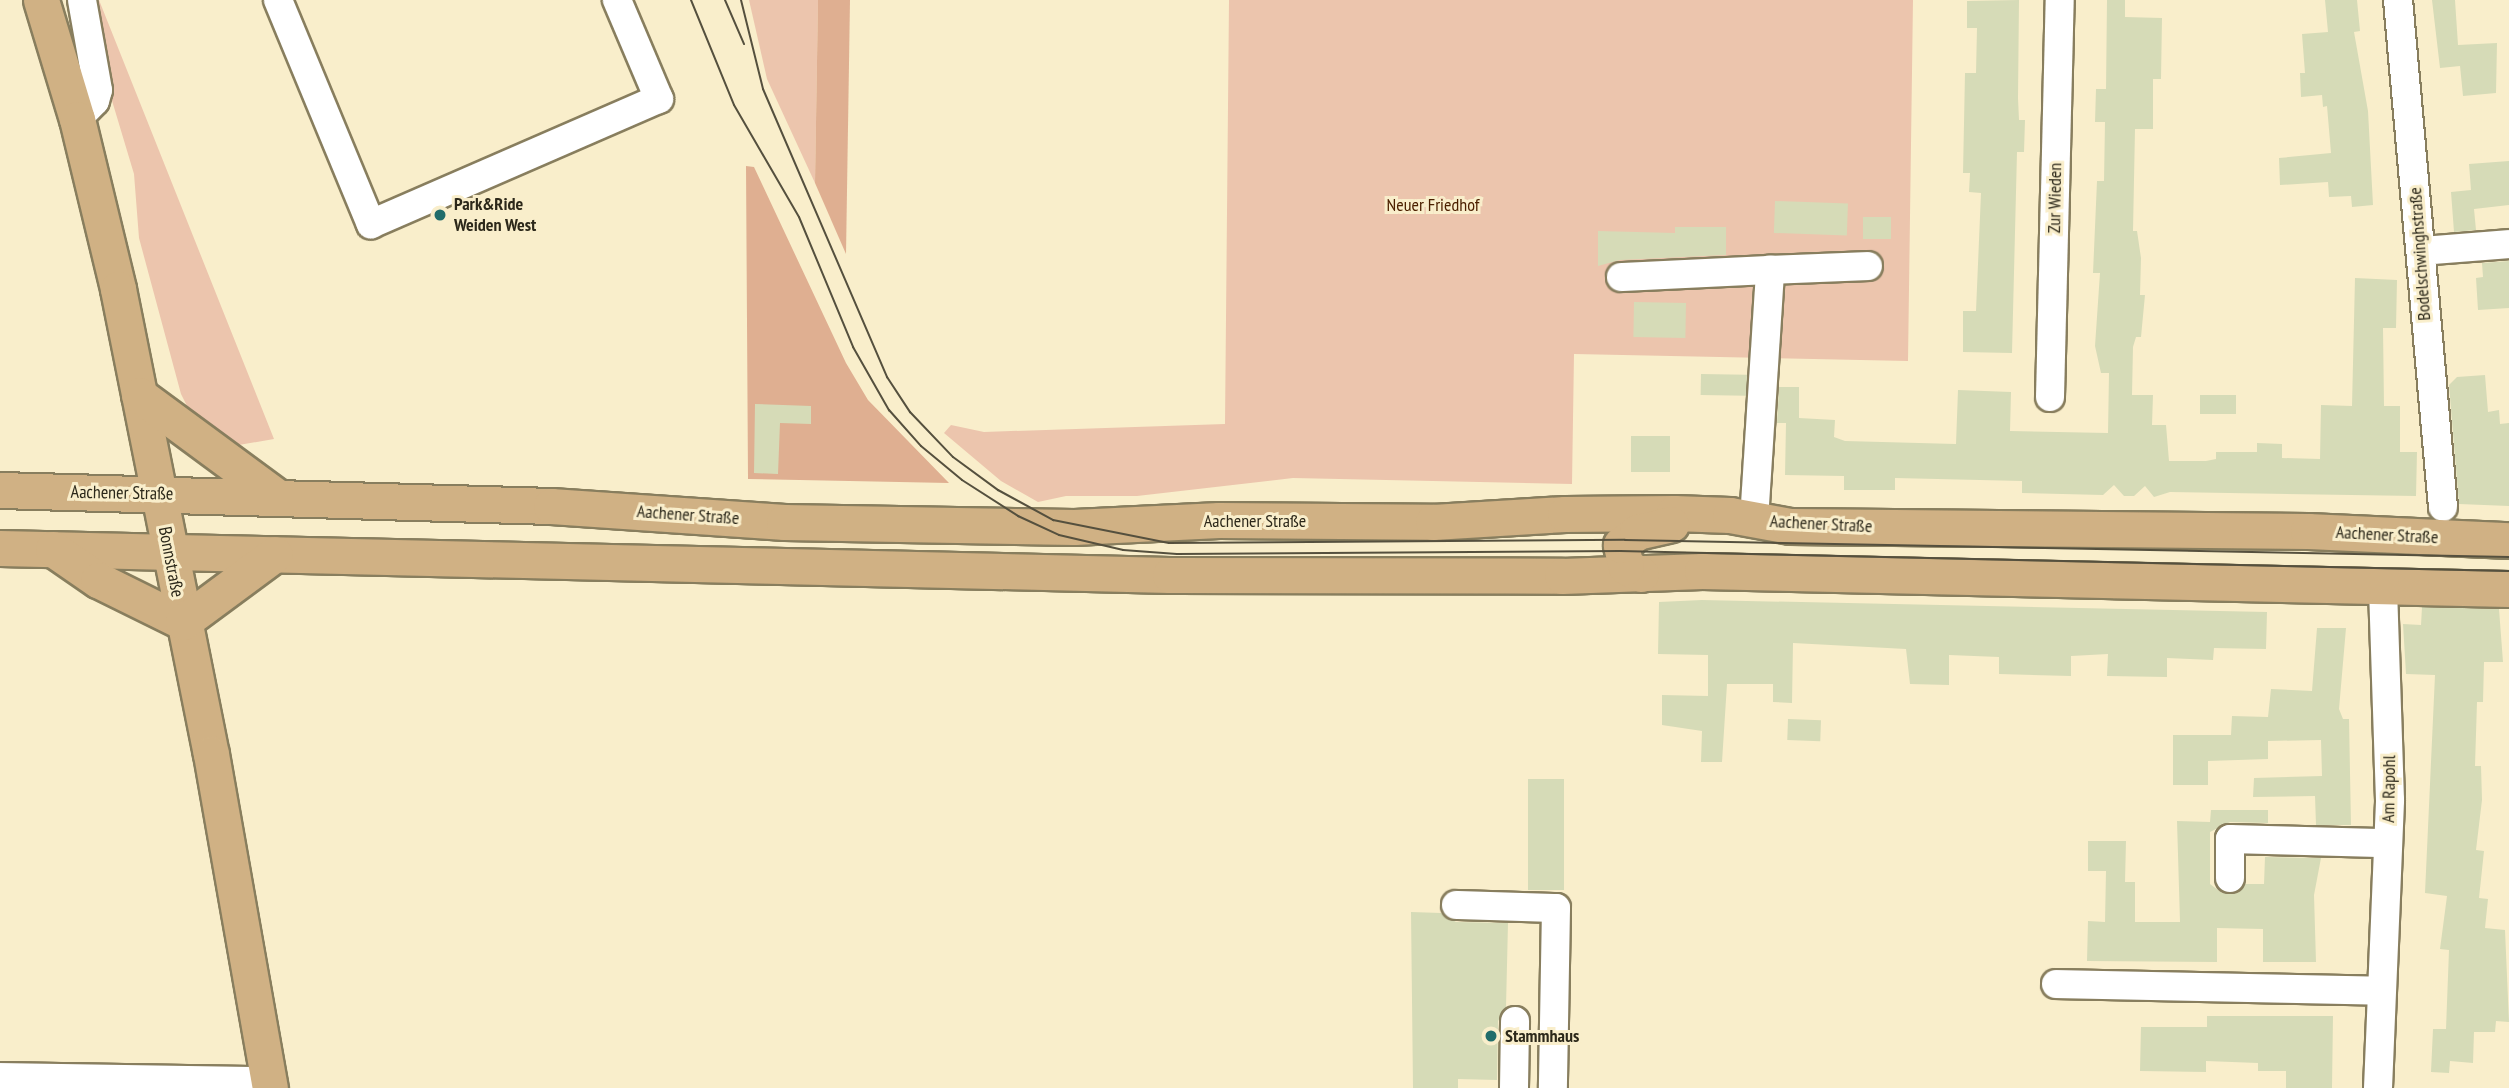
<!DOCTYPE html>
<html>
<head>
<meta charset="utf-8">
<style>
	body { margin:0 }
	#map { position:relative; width:2509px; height:1088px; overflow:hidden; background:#f9eecb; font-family:"PT Sans Narrow",sans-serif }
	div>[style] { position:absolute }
	.green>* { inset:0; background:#ecc5ad }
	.forest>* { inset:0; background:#dfaf91 }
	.building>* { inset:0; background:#d6dbb7; transform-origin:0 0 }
	.roads { filter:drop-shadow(2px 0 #887e5e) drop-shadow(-2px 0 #887e5e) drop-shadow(0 2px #887e5e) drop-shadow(0 -2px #887e5e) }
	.minor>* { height:28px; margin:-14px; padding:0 14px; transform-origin:14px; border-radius:14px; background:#fff }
	.major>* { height:35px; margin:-17.5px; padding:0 17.5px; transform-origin:17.5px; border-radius:17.5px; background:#d0b184 }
	.tram>* { height:2px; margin:-1px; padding:0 1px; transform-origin:1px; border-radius:1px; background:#55503e }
	.dots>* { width:19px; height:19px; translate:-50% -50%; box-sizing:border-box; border:4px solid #f9eecb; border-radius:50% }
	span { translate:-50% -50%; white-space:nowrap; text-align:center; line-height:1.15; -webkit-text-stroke:6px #f9eecb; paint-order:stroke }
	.street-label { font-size:18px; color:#2c281a }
	.poi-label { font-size:18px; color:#2c281a; font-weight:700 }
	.left { translate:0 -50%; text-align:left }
	.park-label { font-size:18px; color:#4c2000 }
</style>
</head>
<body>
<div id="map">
	<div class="green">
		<div style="clip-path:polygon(92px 0,99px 0,274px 439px,227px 447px,191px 414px,181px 394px,139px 238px,134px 174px,110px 94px)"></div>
		<div style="clip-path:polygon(749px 0,818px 0,815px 183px,767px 79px)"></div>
		<div style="clip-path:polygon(1229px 0,1913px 0,1908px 361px,1574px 354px,1572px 484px,1293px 478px,1137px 496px,1066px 496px,1038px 502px,1001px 481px,944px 433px,951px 425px,984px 432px,1225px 424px)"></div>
	</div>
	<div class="forest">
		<div style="clip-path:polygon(818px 0,850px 0,846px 254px,815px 183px)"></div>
		<div style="clip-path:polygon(746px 166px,754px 167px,846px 363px,868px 400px,949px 483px,748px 479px)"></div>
	</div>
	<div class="building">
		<div style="clip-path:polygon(2019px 0,2018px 98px,2019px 120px,2025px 120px,2024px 152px,2017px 152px,2012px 353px,1963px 352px,1963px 311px,1976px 311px,1981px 193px,1969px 192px,1970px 173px,1963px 173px,1965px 73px,1976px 73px,1977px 28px,1967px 28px,1967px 1px)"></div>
		<div style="clip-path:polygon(2107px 0,2125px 0,2125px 17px,2162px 18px,2161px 79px,2153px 79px,2153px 129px,2135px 129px,2133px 231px,2137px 231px,2141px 258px,2140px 295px,2145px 295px,2141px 337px,2136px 337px,2133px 347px,2132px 395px,2153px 395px,2152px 425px,2166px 425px,2169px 461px,2206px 461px,2216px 459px,2216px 452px,2257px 452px,2257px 443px,2282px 444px,2282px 458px,2320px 459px,2321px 405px,2352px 406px,2355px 278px,2397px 280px,2396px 328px,2383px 328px,2384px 406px,2400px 406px,2400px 452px,2417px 452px,2416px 496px,2170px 492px,2154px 497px,2145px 486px,2134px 496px,2124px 496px,2114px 485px,2103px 495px,2022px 493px,2022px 481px,1895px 478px,1895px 490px,1844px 490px,1844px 476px,1785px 475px,1786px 423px,1777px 423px,1779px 387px,1799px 387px,1799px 418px,1835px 420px,1834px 437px,1845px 441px,1956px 444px,1958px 390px,2011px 392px,2010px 431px,2108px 433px,2109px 373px,2101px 373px,2095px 346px,2100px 273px,2093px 273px,2097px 181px,2104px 181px,2105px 122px,2095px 122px,2096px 89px,2106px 89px)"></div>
		<div style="clip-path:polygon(2325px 0,2357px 0,2360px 31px,2354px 32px,2368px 111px,2373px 205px,2352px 207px,2351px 196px,2329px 197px,2328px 182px,2280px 185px,2279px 158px,2331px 153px,2327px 106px,2323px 107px,2322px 95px,2301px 97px,2300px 73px,2305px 73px,2302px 34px,2328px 32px)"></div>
		<div style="clip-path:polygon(2432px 0,2455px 0,2458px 45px,2497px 43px,2496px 93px,2463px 96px,2460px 66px,2440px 68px)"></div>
		<div style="clip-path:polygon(2509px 161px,2509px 205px,2474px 209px,2476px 230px,2454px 232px,2451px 192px,2471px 190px,2469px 164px)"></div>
		<div style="left:1775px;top:201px;width:73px;height:32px;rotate:2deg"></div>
		<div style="left:1863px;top:217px;width:28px;height:22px"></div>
		<div style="clip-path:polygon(1675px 227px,1726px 227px,1726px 255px,1620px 260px,1598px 266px,1598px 231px,1675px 233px)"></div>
		<div style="clip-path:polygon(2509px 261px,2509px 308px,2478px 310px,2476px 278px,2483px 277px,2482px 263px)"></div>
		<div style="left:1634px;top:302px;width:52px;height:35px;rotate:1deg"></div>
		<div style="left:1701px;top:374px;width:46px;height:21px;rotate:1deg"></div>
		<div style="clip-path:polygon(2485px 375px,2488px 412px,2499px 410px,2500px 424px,2509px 423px,2509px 506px,2459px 504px,2449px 385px,2457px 377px)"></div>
		<div style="left:2236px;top:395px;width:19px;height:36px;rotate:90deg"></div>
		<div style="clip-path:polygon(755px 404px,811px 406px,811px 424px,780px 423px,778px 474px,754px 473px)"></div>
		<div style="left:1631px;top:436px;width:39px;height:36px"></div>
		<div style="clip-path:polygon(1702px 600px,2267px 612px,2266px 649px,2214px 648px,2213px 660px,2167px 658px,2167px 677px,2107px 676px,2108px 654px,2071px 656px,2071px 676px,1999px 674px,1999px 657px,1949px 655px,1949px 685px,1910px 684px,1906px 649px,1793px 643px,1792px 703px,1773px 702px,1773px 684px,1727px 684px,1722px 762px,1701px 762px,1702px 731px,1662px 725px,1662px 695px,1708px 696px,1708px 655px,1658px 654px,1659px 602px)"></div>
		<div style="clip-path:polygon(2422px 607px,2499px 609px,2503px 662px,2484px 662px,2483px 702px,2477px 702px,2475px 766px,2481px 766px,2482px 800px,2476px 850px,2484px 851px,2479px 898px,2488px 899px,2485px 928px,2505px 930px,2509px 1022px,2496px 1021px,2495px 1032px,2474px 1032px,2473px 1063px,2450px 1061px,2449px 1073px,2431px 1072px,2433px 1029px,2446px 1029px,2449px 950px,2440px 949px,2447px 896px,2425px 893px,2435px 675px,2406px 674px,2403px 624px,2421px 625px)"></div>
		<div style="clip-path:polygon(2317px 628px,2346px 628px,2339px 709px,2343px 719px,2349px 719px,2351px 825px,2316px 825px,2315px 796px,2253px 797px,2254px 778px,2322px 776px,2321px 740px,2268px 741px,2268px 759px,2208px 761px,2208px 785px,2173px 785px,2173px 735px,2231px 735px,2232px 716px,2268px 717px,2271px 689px,2312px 691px)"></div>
		<div style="left:1788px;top:719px;width:33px;height:21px;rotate:2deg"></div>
		<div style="left:1528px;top:779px;width:36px;height:111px"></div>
		<div style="clip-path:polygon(2211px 810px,2268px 810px,2268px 823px,2230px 822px,2210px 832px,2210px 884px,2222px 893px,2238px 893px,2245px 884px,2264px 884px,2265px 857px,2321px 858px,2314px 895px,2316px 962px,2263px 962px,2263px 929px,2217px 928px,2217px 962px,2087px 961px,2088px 921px,2105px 922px,2106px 871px,2088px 871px,2088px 841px,2126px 841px,2125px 882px,2135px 882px,2135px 922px,2180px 922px,2177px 821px,2210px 822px)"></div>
		<div style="clip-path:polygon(1411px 912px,1441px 913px,1456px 922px,1508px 923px,1506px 1007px,1498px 1021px,1497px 1080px,1458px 1079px,1458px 1088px,1413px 1088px)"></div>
		<div style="clip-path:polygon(2207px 1016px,2333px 1016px,2332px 1088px,2286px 1088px,2286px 1071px,2258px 1071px,2258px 1063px,2206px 1061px,2206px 1072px,2140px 1071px,2141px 1027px,2207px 1027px)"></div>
	</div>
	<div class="roads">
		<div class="minor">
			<div style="left:278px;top:0;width:243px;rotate:67.5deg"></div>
			<div style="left:371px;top:224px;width:314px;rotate:-23.5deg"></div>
			<div style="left:659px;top:99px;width:108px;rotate:-113deg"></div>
			<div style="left:2398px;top:0;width:509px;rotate:84.93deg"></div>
			<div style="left:77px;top:119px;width:25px;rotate:-45deg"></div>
			<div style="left:95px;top:101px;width:11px;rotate:-75deg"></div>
			<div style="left:98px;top:90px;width:91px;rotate:-100.1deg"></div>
			<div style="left:2421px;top:251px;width:88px;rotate:-4.5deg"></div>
			<div style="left:1621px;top:277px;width:149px;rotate:-2.7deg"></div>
			<div style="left:2050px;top:397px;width:397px;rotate:-88.6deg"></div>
			<div style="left:1754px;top:520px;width:251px;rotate:-86.3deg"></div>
			<div style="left:1770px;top:270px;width:98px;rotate:-2.3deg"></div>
			<div style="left:2230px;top:878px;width:39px;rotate:-90deg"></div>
			<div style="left:2230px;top:839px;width:158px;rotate:1.5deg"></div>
			<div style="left:1456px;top:905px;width:100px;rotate:1.7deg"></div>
			<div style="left:1556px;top:908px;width:180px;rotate:91deg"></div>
			<div style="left:2056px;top:984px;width:324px;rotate:1.2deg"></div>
			<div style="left:0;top:1077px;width:269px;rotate:0.9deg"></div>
			<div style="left:1514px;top:1088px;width:67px;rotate:-89.1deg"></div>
			<div style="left:2378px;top:1088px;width:288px;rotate:-87.6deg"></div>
			<div style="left:2390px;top:800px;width:213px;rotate:-91.9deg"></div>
		</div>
		<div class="major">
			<div style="left:41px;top:0;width:124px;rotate:73.2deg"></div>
			<div style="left:77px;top:119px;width:175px;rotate:76.4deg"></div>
			<div style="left:118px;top:289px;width:474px;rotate:78.7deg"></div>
			<div style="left:211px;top:754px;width:339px;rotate:80deg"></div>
			<div style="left:139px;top:395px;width:170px;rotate:36.4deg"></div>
			<div style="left:0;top:490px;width:551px;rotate:1.66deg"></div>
			<div style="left:551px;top:506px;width:234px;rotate:3.9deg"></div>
			<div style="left:784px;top:522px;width:290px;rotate:1deg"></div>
			<div style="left:1074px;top:527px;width:145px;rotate:-2.8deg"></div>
			<div style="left:1219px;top:520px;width:214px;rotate:0.5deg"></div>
			<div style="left:1433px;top:522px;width:132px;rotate:-3.5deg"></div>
			<div style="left:1565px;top:514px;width:109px;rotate:-0.5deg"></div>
			<div style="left:1674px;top:513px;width:56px;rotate:2deg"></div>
			<div style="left:1730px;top:515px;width:61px;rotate:10.4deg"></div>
			<div style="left:1790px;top:526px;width:518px;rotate:0.55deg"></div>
			<div style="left:2308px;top:531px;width:201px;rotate:2.6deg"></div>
			<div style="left:0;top:548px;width:1170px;rotate:1.32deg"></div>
			<div style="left:1170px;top:575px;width:392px;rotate:0.1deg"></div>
			<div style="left:1562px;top:576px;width:140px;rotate:-2deg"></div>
			<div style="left:1702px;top:571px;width:807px;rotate:1.28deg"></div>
			<div style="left:53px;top:549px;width:55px;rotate:34.6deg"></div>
			<div style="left:98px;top:580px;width:95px;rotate:26.3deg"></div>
			<div style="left:1641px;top:574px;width:17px;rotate:-155deg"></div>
			<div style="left:1626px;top:567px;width:23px;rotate:-103deg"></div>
			<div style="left:1621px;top:545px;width:21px;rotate:-39deg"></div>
			<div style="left:1637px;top:532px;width:35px;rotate:-13deg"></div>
			<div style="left:183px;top:622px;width:114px;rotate:-36.5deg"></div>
		</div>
	</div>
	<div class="tram">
		<div style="left:691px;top:0;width:113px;rotate:67.7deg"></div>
		<div style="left:734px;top:105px;width:129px;rotate:59.9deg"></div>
		<div style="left:799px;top:217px;width:141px;rotate:67.4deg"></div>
		<div style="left:853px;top:347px;width:73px;rotate:60.3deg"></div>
		<div style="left:889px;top:410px;width:48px;rotate:48.4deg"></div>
		<div style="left:921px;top:446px;width:53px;rotate:39.7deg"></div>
		<div style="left:962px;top:480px;width:67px;rotate:32.7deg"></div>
		<div style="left:1018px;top:516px;width:45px;rotate:24.9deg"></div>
		<div style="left:1059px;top:535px;width:66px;rotate:13.2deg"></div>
		<div style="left:1123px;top:550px;width:54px;rotate:4.2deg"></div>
		<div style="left:1177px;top:554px;width:443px;rotate:-0.4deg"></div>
		<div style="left:1620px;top:551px;width:889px;rotate:1.29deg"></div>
		<div style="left:725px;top:0;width:48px;rotate:66.6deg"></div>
		<div style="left:741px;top:0;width:92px;rotate:76.1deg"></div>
		<div style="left:763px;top:89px;width:314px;rotate:66.7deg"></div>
		<div style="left:887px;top:377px;width:42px;rotate:56.7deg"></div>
		<div style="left:910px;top:412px;width:62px;rotate:46.3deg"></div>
		<div style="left:953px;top:457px;width:56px;rotate:36.3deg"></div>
		<div style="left:998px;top:490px;width:63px;rotate:28.6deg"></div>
		<div style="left:1053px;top:520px;width:118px;rotate:11.2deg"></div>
		<div style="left:1169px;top:543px;width:456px;rotate:-0.4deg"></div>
		<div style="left:1625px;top:540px;width:884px;rotate:1.1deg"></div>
	</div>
	<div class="dots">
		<div style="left:440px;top:215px;background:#216d6b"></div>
		<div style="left:1491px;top:1036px;background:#216d6b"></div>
	</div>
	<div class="street-label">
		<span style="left:2055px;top:198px;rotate:-89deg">Zur Wieden</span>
		<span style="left:2420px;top:254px;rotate:-94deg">Bodelschwinghstraße</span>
		<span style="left:122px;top:493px;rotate:1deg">Aachener Straße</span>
		<span style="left:688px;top:515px;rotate:4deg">Aachener Straße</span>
		<span style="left:1255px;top:521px">Aachener Straße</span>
		<span style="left:1821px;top:524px;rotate:3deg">Aachener Straße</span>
		<span style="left:2387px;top:535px;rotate:3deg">Aachener Straße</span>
		<span style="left:171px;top:562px;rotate:79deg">Bonnstraße</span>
		<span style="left:2389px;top:789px;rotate:-89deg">Am Rapohl</span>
	</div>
	<div class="poi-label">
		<span class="left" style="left:454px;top:215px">Park&amp;Ride<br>Weiden West</span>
		<span class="left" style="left:1505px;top:1036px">Stammhaus</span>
	</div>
	<div class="park-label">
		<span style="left:1433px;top:205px">Neuer Friedhof</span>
	</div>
</div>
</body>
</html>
